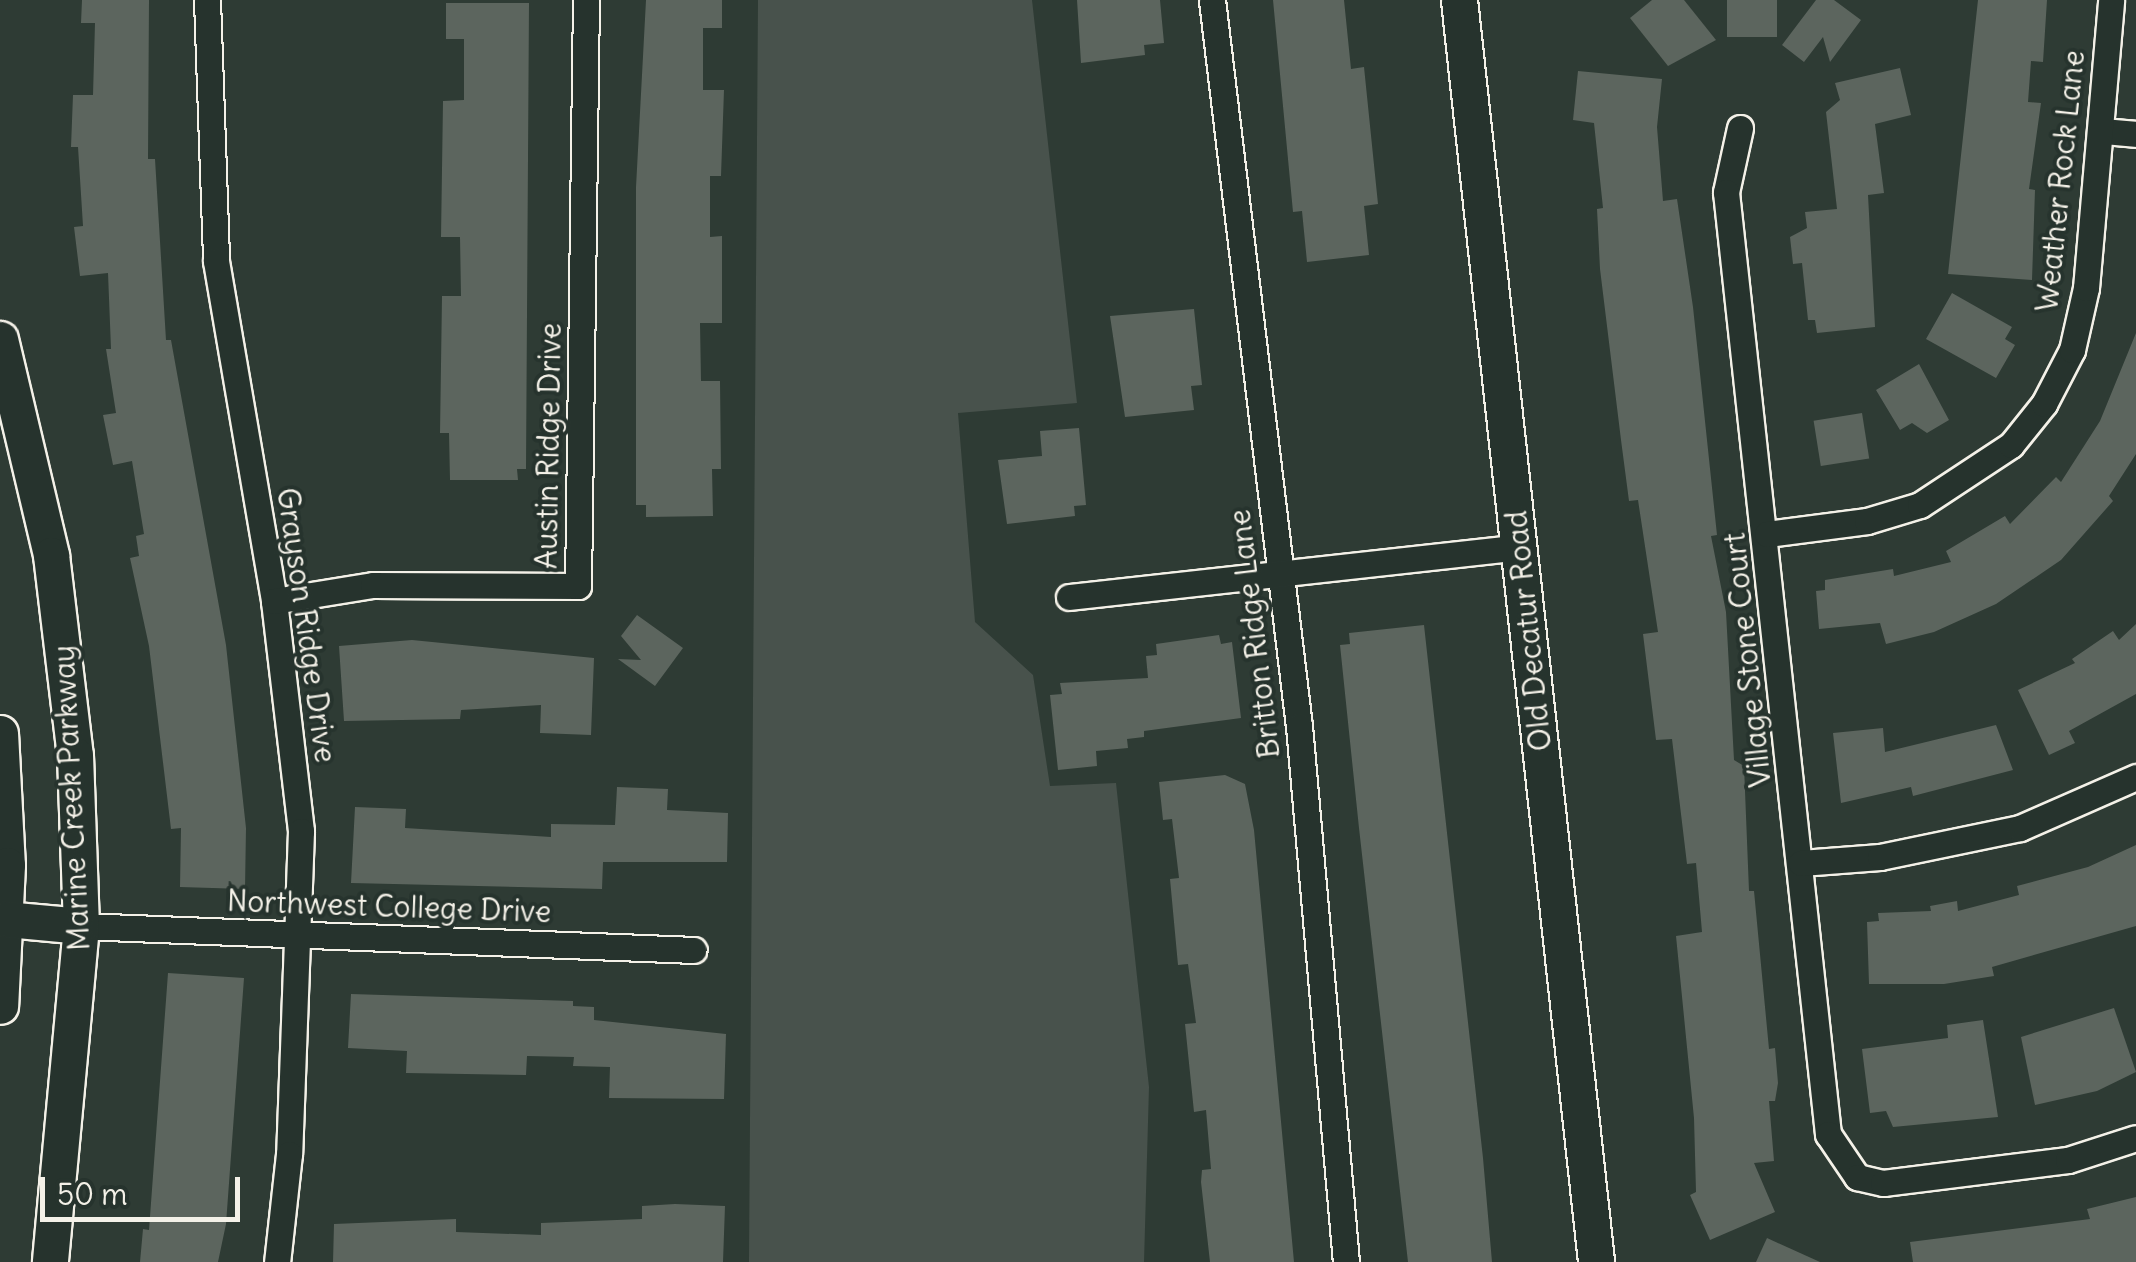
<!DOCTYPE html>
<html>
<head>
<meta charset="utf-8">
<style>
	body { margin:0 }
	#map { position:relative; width:2136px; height:1262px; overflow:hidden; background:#2e3b34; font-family:Delius,sans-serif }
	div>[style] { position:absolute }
	.green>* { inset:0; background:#48524c }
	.building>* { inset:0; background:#5c655e; transform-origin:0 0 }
	.roads { filter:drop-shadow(2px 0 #f4f1e8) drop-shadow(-2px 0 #f4f1e8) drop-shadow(0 2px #f4f1e8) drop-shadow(0 -2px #f4f1e8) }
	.street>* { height:25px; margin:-12.5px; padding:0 12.5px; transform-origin:12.5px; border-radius:12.5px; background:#26332d }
	.secondary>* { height:35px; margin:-17.5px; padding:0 17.5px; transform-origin:17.5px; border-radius:17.5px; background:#26332d }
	span { translate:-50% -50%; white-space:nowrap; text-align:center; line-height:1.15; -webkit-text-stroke:8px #26332d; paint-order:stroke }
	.street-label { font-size:30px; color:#f4f1e8 }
	.scale { position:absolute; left:40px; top:1177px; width:200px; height:45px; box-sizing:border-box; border:5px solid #f4f1e8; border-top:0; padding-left:12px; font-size:30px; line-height:35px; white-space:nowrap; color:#f4f1e8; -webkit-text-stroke:8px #26332d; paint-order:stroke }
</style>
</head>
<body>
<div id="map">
	<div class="green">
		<div style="clip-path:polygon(758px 0,1032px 0,1077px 403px,958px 413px,975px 622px,1033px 675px,1050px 786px,1116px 783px,1149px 1087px,1144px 1262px,749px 1262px)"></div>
	</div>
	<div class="building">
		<div style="clip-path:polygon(82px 0,149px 0,148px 159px,155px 159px,166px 340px,171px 340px,226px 645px,246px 828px,245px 889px,180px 887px,181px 828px,171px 829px,149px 646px,130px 558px,139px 556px,136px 536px,144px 534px,132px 461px,113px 465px,103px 415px,116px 413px,106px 349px,111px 349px,108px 273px,80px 276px,74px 227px,83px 226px,78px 147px,71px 147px,73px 95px,93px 95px,95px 23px,81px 23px)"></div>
		<div style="clip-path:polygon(646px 0,722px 0,722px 28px,703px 28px,703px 90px,724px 90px,721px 176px,710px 176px,710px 237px,722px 236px,722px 323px,700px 323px,701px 381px,720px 381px,721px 469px,712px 469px,713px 516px,646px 517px,646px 505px,636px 505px,636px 187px)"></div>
		<div style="clip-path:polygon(1077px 0,1160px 0,1164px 43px,1144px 45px,1145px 55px,1081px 63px)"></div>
		<div style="clip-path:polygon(1273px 0,1344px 0,1351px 69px,1364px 67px,1378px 204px,1364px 206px,1369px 255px,1307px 262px,1302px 211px,1293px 212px)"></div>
		<div style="clip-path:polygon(1652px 0,1684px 0,1716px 40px,1668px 66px,1630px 18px)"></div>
		<div style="left:1727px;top:0;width:50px;height:37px"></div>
		<div style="clip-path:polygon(1816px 0,1834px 0,1861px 20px,1830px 62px,1823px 37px,1804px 62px,1782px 45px)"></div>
		<div style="clip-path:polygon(1978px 0,2047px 0,2043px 62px,2031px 61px,2028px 102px,2041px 103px,2029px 189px,2035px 190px,2032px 280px,1948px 274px)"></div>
		<div style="clip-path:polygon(446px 3px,529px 3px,526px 469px,517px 469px,518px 480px,450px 480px,449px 433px,440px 433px,442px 296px,461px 296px,460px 237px,441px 237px,443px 101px,464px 100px,464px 39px,446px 39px)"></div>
		<div style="clip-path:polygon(1900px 68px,1911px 115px,1875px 124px,1884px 193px,1868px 195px,1875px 327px,1817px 333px,1815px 320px,1808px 320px,1802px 263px,1793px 264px,1790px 237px,1807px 228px,1805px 212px,1837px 209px,1826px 112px,1840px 100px,1835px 83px)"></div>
		<div style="clip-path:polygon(1578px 71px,1662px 79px,1657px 127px,1663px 201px,1677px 199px,1693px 307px,1717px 535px,1711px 536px,1726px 612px,1734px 760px,1744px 766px,1749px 891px,1754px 891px,1769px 1049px,1775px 1048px,1778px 1083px,1775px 1101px,1769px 1101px,1774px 1161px,1754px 1163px,1775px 1212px,1710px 1240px,1690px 1195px,1696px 1192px,1694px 1118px,1676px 936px,1702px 932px,1696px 863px,1687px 864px,1672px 739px,1656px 740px,1643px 634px,1658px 632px,1638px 500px,1629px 501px,1621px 440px,1600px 269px,1597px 209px,1603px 208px,1594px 123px,1573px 120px)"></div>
		<div style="clip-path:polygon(1952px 293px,2012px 327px,2005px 339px,2015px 345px,1996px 378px,1926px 339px)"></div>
		<div style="clip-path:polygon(1194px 309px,1202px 385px,1191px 386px,1194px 410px,1125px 417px,1110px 316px)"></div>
		<div style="clip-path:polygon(2136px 333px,2136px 454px,2109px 496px,2113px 501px,2061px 560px,1996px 604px,1934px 632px,1886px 644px,1880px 623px,1819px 629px,1816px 591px,1825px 590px,1825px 580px,1893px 569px,1894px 576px,1951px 562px,1946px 551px,2005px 516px,2010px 524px,2056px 477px,2061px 482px,2100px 421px)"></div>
		<div style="clip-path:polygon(1919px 364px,1949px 420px,1927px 433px,1912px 423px,1900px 430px,1876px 390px)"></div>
		<div style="left:1862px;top:413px;width:46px;height:49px;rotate:81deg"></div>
		<div style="clip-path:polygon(1079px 428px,1086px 505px,1074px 506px,1075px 516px,1007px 524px,998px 460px,1042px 456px,1040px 431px)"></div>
		<div style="clip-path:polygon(637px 615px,683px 648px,655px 686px,618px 659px,641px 660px,621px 636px)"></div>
		<div style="clip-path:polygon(2136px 624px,2136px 694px,2069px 731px,2075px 743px,2049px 755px,2018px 690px,2075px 663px,2072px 659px,2113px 631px,2119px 640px)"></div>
		<div style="clip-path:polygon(1424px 625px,1483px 1158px,1492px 1262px,1408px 1262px,1359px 828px,1340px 645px,1350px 644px,1349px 633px)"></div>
		<div style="clip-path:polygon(1219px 635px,1221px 644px,1232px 642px,1241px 718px,1144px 731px,1144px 737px,1127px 739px,1128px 748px,1096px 751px,1097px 766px,1058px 770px,1050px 695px,1062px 694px,1060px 683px,1148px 678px,1146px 656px,1157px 655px,1156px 644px)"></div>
		<div style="clip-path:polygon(412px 640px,594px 658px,591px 735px,540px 733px,541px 705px,461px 710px,460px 719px,344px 721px,339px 646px)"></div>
		<div style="clip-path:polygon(1996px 725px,2013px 770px,1913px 796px,1911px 787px,1841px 803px,1833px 733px,1883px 728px,1885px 752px)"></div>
		<div style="clip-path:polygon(1225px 775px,1245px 784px,1254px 830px,1294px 1262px,1210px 1262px,1201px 1182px,1202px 1170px,1211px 1169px,1206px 1110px,1194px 1112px,1185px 1024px,1196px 1023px,1188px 964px,1178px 965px,1170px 879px,1179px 878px,1172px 819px,1163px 820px,1159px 782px)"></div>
		<div style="clip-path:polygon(617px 787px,668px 789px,667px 810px,728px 813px,727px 862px,603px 862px,602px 889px,351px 883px,355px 807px,406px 809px,405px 828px,551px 837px,551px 824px,615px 825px)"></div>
		<div style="clip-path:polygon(2136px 845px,2136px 926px,1992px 967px,1994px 976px,1944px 984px,1869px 984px,1867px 922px,1879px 921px,1878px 913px,1931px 911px,1930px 906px,1957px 901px,1958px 911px,2019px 895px,2017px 886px,2088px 867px)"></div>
		<div style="clip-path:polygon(168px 973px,244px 978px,226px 1224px,218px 1262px,140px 1262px,143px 1229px,149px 1230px)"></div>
		<div style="clip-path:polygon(351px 994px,573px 1001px,573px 1006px,594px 1007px,594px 1020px,726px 1034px,724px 1099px,609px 1098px,610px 1067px,573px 1066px,574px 1057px,527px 1056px,526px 1075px,406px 1073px,407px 1051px,348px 1048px)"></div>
		<div style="clip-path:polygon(2114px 1008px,2136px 1072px,2097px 1091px,2035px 1105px,2021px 1037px)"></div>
		<div style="clip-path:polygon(1983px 1020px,1998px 1117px,1893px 1127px,1886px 1111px,1870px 1113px,1862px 1049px,1948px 1038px,1947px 1025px)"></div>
		<div style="clip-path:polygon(2136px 1197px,2136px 1262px,1913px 1262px,1910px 1242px,2090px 1219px,2087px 1209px)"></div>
		<div style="clip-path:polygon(675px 1204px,725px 1206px,723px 1262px,333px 1262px,334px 1224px,456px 1219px,456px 1232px,541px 1235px,541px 1223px,642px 1219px,642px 1206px)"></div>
		<div style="clip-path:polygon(1767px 1238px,1820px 1262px,1756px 1262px)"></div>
	</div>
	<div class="roads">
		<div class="street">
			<div style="left:207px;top:0;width:261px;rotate:88deg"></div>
			<div style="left:216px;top:261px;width:345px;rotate:80.3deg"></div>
			<div style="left:274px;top:601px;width:232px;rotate:83.3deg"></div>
			<div style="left:301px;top:831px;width:323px;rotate:92.1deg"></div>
			<div style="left:289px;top:1154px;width:109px;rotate:96.3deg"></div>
			<div style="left:1212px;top:0;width:731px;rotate:83.17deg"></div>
			<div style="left:1299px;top:726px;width:538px;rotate:84.99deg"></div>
			<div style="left:1740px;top:128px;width:66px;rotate:102.3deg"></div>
			<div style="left:1726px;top:192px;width:948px;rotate:83.82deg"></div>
			<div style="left:1828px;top:1134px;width:52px;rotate:56deg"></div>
			<div style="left:1857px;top:1177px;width:27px;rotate:13deg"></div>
			<div style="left:1883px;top:1183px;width:186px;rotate:-7.1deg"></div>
			<div style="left:2068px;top:1160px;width:71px;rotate:-17.9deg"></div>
			<div style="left:2103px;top:131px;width:33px;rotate:5deg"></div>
			<div style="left:1767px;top:534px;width:101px;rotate:-7.4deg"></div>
			<div style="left:1867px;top:521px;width:55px;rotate:-16.8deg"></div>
			<div style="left:1920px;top:505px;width:109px;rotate:-33.4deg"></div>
			<div style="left:2011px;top:445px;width:53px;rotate:-51.2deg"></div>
			<div style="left:2044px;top:404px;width:61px;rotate:-62.6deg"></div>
			<div style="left:2072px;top:350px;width:64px;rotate:-77.3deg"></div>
			<div style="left:2086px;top:288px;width:289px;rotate:-85deg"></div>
			<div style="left:1069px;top:597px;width:453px;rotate:-6.3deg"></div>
			<div style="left:274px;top:601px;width:100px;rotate:-9.2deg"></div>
			<div style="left:373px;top:585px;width:205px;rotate:0.3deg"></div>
			<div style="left:578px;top:586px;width:586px;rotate:-89.22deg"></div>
			<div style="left:1801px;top:863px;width:79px;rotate:-4.3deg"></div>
			<div style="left:1880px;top:857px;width:143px;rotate:-11.7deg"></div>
			<div style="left:2020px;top:828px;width:127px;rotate:-23.7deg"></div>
			<div style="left:81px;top:926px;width:613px;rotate:2.24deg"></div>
		</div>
		<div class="secondary">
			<div style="left:1459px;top:0;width:1269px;rotate:83.8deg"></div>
			<div style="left:0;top:339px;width:222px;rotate:76.7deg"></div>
			<div style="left:51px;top:555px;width:201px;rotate:83.2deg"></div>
			<div style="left:75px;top:755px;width:171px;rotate:88deg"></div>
			<div style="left:81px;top:926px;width:337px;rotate:95.3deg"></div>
			<div style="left:0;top:733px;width:132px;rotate:87deg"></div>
			<div style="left:7px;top:865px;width:141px;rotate:92.8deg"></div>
			<div style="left:6px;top:919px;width:75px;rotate:5.3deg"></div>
		</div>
	</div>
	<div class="street-label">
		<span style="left:2060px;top:181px;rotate:-84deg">Weather Rock Lane</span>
		<span style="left:548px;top:446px;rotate:-89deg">Austin Ridge Drive</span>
		<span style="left:307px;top:625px;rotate:82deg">Grayson Ridge Drive</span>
		<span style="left:1528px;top:631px;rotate:-96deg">Old Decatur Road</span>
		<span style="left:1254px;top:634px;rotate:-97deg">Britton Ridge Lane</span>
		<span style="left:1747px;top:660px;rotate:-96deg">Village Stone Court</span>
		<span style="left:71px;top:798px;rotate:-93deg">Marine Creek Parkway</span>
		<span style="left:389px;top:906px;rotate:2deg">Northwest College Drive</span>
	</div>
	<div class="scale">50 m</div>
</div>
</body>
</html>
